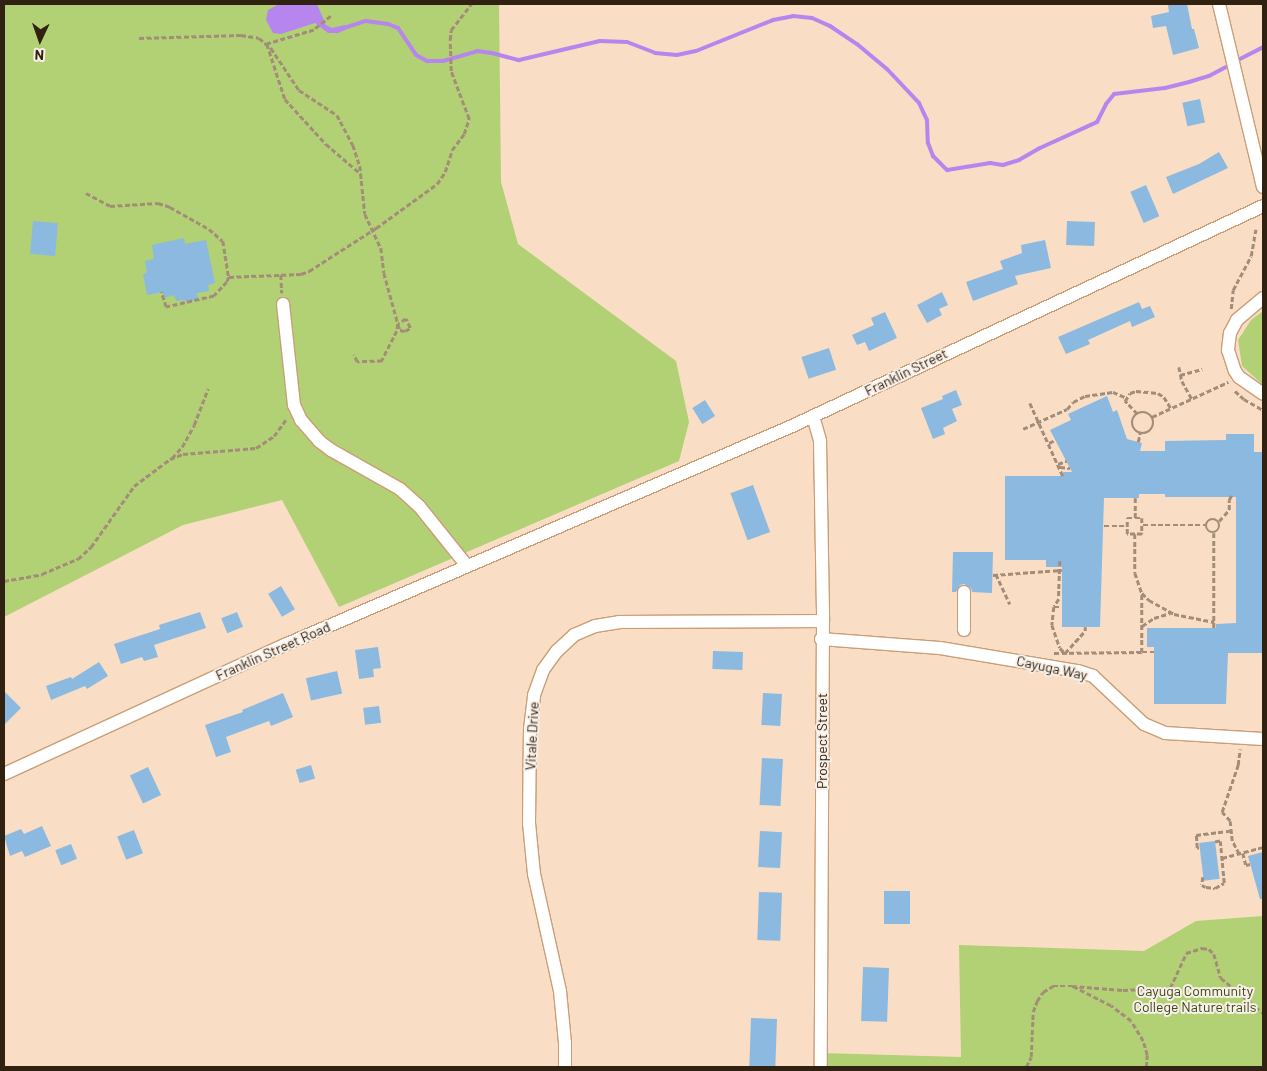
<!DOCTYPE html>
<html>
<head>
<meta charset="utf-8">
<style>
	body { margin:0 }
	#map { position:relative; width:1267px; height:1071px; overflow:hidden; background:#f9dec5; font-family:Barlow,sans-serif }
	div>[style] { position:absolute }
	.green>* { inset:0; background:#b2d074 }
	.water>* { inset:0; background:#b686ee }
	.stream>* { height:4px; margin:-2px; padding:0 2px; transform-origin:2px; border-radius:2px; background:#b686ee }
	.building>* { inset:0; background:#8bb9df; transform-origin:0 0 }
	.path>* { height:2.5px; margin-top:-1.25px; transform-origin:0; background:repeating-linear-gradient(90deg,#a48d78 0 5px,transparent 0 7.5px) }
	.path>.ring { margin:-1.25px; padding:0; box-sizing:content-box; background:none; border:2.5px solid #a48d78; border-radius:50% }
	.roads { filter:drop-shadow(1px 0 #c99e76) drop-shadow(-1px 0 #c99e76) drop-shadow(0 1px #c99e76) drop-shadow(0 -1px #c99e76) }
	.minor>* { height:12px; margin:-6px; padding:0 6px; transform-origin:6px; border-radius:6px; background:#fff }
	span { translate:-50% -50%; white-space:nowrap; text-align:center; line-height:1.15; -webkit-text-stroke:4px #f8efe7; paint-order:stroke }
	.street-label { font-size:14px; color:#312111 }
	.park-label { font-size:14px; color:#394717 }
	.frame { position:absolute; inset:0; border:5px solid #312111; pointer-events:none }
	.north { position:absolute; left:15px; top:15px; width:50px; height:50px; -webkit-text-stroke:4px #f8efe7; paint-order:stroke; rotate:183deg; font-size:14px; font-weight:700; line-height:20px; text-align:center; color:#312111 }
	.north::after { content:''; display:block; margin:auto; width:18px; height:22px; background:#312111; clip-path:polygon(50% 0,100% 100%,50% 72%,0 100%) }
</style>
</head>
<body>
<div id="map">
	<div class="green">
		<div style="clip-path:polygon(4px 4px,499px 4px,501px 182px,518px 244px,676px 361px,689px 422px,679px 461px,339px 607px,282px 500px,183px 525px,4px 617px)"></div>
		<div style="clip-path:polygon(1263px 311px,1263px 385px,1242px 366px,1238px 340px,1251px 320px)"></div>
		<div style="clip-path:polygon(1263px 916px,1263px 1067px,821px 1067px,821px 1053px,961px 1057px,959px 945px,1144px 951px,1196px 921px)"></div>
	</div>
	<div class="water">
		<div style="clip-path:polygon(279px 4px,317px 4px,326px 25px,332px 28px,345px 25px,345px 30px,338px 33px,328px 33px,315px 23px,281px 34px,273px 33px,266px 20px,268px 10px)"></div>
	</div>
	<div class="stream">
		<div style="left:341px;top:29px;width:26px;rotate:-18deg"></div>
		<div style="left:366px;top:21px;width:22px;rotate:8deg"></div>
		<div style="left:388px;top:24px;width:11px;rotate:22deg"></div>
		<div style="left:398px;top:28px;width:32px;rotate:56deg"></div>
		<div style="left:416px;top:55px;width:13px;rotate:29deg"></div>
		<div style="left:427px;top:61px;width:16px"></div>
		<div style="left:443px;top:61px;width:35px;rotate:-16deg"></div>
		<div style="left:477px;top:51px;width:15px;rotate:8deg"></div>
		<div style="left:492px;top:53px;width:28px;rotate:15deg"></div>
		<div style="left:519px;top:60px;width:83px;rotate:-13.2deg"></div>
		<div style="left:600px;top:41px;width:27px;rotate:2deg"></div>
		<div style="left:627px;top:42px;width:30px;rotate:21deg"></div>
		<div style="left:655px;top:53px;width:22px;rotate:5deg"></div>
		<div style="left:677px;top:55px;width:19px;rotate:-12deg"></div>
		<div style="left:696px;top:51px;width:83px;rotate:-21.9deg"></div>
		<div style="left:773px;top:20px;width:20px;rotate:-11deg"></div>
		<div style="left:793px;top:16px;width:19px;rotate:6deg"></div>
		<div style="left:812px;top:18px;width:20px;rotate:24deg"></div>
		<div style="left:830px;top:26px;width:32px;rotate:34deg"></div>
		<div style="left:857px;top:44px;width:39px;rotate:40deg"></div>
		<div style="left:887px;top:69px;width:47px;rotate:46.7deg"></div>
		<div style="left:919px;top:103px;width:19px;rotate:65deg"></div>
		<div style="left:927px;top:120px;width:23px;rotate:88deg"></div>
		<div style="left:928px;top:143px;width:14px;rotate:69deg"></div>
		<div style="left:933px;top:156px;width:20px;rotate:45deg"></div>
		<div style="left:947px;top:170px;width:44px;rotate:-9.2deg"></div>
		<div style="left:990px;top:163px;width:13px;rotate:9deg"></div>
		<div style="left:1003px;top:165px;width:17px;rotate:-17deg"></div>
		<div style="left:1019px;top:160px;width:24px;rotate:-30deg"></div>
		<div style="left:1040px;top:148px;width:63px;rotate:-24.5deg"></div>
		<div style="left:1097px;top:122px;width:20px;rotate:-63deg"></div>
		<div style="left:1106px;top:104px;width:13px;rotate:-51deg"></div>
		<div style="left:1114px;top:94px;width:51px;rotate:-6.7deg"></div>
		<div style="left:1165px;top:88px;width:25px;rotate:-14deg"></div>
		<div style="left:1189px;top:82px;width:21px;rotate:-17deg"></div>
		<div style="left:1209px;top:76px;width:24px;rotate:-28deg"></div>
		<div style="left:1236px;top:61px;width:30px;rotate:-27deg"></div>
	</div>
	<div class="building">
		<div style="clip-path:polygon(1174px 4px,1187px 4px,1192px 29px,1194px 29px,1199px 48px,1173px 55px,1166px 26px,1153px 28px,1151px 16px,1169px 12px,1168px 5px)"></div>
		<div style="left:1200px;top:99px;width:24px;height:18px;rotate:78deg"></div>
		<div style="clip-path:polygon(1219px 152px,1228px 168px,1173px 194px,1166px 177px,1199px 164px)"></div>
		<div style="left:1146px;top:185px;width:34px;height:17px;rotate:67deg"></div>
		<div style="left:33px;top:221px;width:25px;height:33px;rotate:5deg"></div>
		<div style="left:1067px;top:221px;width:28px;height:24px;rotate:2deg"></div>
		<div style="clip-path:polygon(184px 238px,185px 244px,206px 240px,215px 283px,208px 285px,209px 291px,197px 293px,198px 300px,185px 302px,185px 300px,176px 301px,174px 295px,164px 298px,163px 292px,147px 295px,143px 274px,147px 273px,145px 261px,154px 259px,152px 245px)"></div>
		<div style="clip-path:polygon(1045px 240px,1051px 268px,1015px 276px,1018px 284px,973px 301px,966px 282px,1003px 269px,1000px 261px,1022px 253px,1021px 245px)"></div>
		<div style="clip-path:polygon(942px 292px,948px 305px,939px 309px,942px 315px,927px 323px,917px 305px)"></div>
		<div style="clip-path:polygon(1139px 302px,1142px 309px,1150px 306px,1155px 317px,1132px 327px,1130px 321px,1088px 340px,1090px 344px,1066px 354px,1058px 337px)"></div>
		<div style="clip-path:polygon(885px 312px,897px 338px,869px 351px,865px 342px,857px 345px,852px 335px,874px 325px,871px 318px)"></div>
		<div style="left:829px;top:348px;width:23px;height:29px;rotate:72deg"></div>
		<div style="clip-path:polygon(956px 390px,962px 405px,952px 409px,957px 421px,943px 428px,945px 434px,933px 439px,921px 408px,943px 399px,942px 396px)"></div>
		<div style="clip-path:polygon(1107px 396px,1113px 412px,1117px 410px,1127px 439px,1142px 443px,1140px 451px,1165px 451px,1165px 441px,1226px 440px,1226px 434px,1254px 434px,1254px 452px,1263px 452px,1263px 653px,1228px 653px,1226px 704px,1154px 704px,1154px 647px,1147px 647px,1147px 628px,1216px 628px,1216px 624px,1236px 623px,1236px 497px,1165px 497px,1165px 494px,1139px 494px,1139px 498px,1104px 498px,1100px 627px,1062px 627px,1062px 567px,1046px 567px,1046px 560px,1005px 560px,1005px 476px,1063px 476px,1063px 472px,1072px 472px,1050px 430px,1071px 420px,1068px 414px)"></div>
		<div style="left:705px;top:400px;width:19px;height:15px;rotate:58deg"></div>
		<div style="left:753px;top:485px;width:50px;height:24px;rotate:70deg"></div>
		<div style="clip-path:polygon(953px 552px,993px 552px,992px 593px,972px 592px,971px 588px,964px 584px,960px 585px,956px 592px,952px 592px)"></div>
		<div style="left:281px;top:586px;width:27px;height:15px;rotate:59deg"></div>
		<div style="clip-path:polygon(200px 612px,206px 628px,154px 645px,158px 657px,144px 661px,142px 657px,121px 664px,114px 644px,160px 629px,159px 625px)"></div>
		<div style="left:237px;top:612px;width:16px;height:17px;rotate:68deg"></div>
		<div style="clip-path:polygon(378px 647px,381px 668px,373px 669px,374px 677px,359px 679px,355px 650px)"></div>
		<div style="left:713px;top:651px;width:30px;height:18px;rotate:2deg"></div>
		<div style="clip-path:polygon(99px 662px,108px 676px,87px 689px,85px 686px,51px 700px,46px 686px,71px 677px,72px 679px)"></div>
		<div style="left:337px;top:671px;width:23px;height:32px;rotate:77deg"></div>
		<div style="clip-path:polygon(4px 691px,21px 708px,4px 725px)"></div>
		<div style="clip-path:polygon(283px 693px,293px 717px,271px 726px,269px 721px,226px 737px,231px 752px,216px 757px,205px 725px,243px 712px,242px 710px)"></div>
		<div style="left:763px;top:693px;width:19px;height:32px;rotate:3deg"></div>
		<div style="left:379px;top:706px;width:17px;height:16px;rotate:83deg"></div>
		<div style="left:762px;top:758px;width:21px;height:47px;rotate:3deg"></div>
		<div style="left:311px;top:765px;width:14px;height:16px;rotate:73deg"></div>
		<div style="left:148px;top:767px;width:31px;height:20px;rotate:65deg"></div>
		<div style="clip-path:polygon(42px 826px,51px 846px,25px 857px,22px 851px,10px 856px,4px 836px,21px 829px,24px 834px)"></div>
		<div style="left:134px;top:830px;width:25px;height:18px;rotate:69deg"></div>
		<div style="left:760px;top:831px;width:22px;height:36px;rotate:3deg"></div>
		<div style="left:1215px;top:841px;width:38px;height:16px;rotate:83deg"></div>
		<div style="left:71px;top:844px;width:16px;height:17px;rotate:68deg"></div>
		<div style="clip-path:polygon(1263px 852px,1263px 899px,1260px 899px,1248px 856px)"></div>
		<div style="left:884px;top:891px;width:26px;height:33px"></div>
		<div style="left:759px;top:892px;width:23px;height:48px;rotate:2deg"></div>
		<div style="left:863px;top:967px;width:26px;height:54px;rotate:2deg"></div>
		<div style="left:751px;top:1018px;width:26px;height:49px;rotate:2deg"></div>
	</div>
	<div class="path">
		<div style="left:331px;top:16px;width:22px;rotate:141deg"></div>
		<div style="left:314px;top:30px;width:49px;rotate:163.4deg"></div>
		<div style="left:267px;top:44px;width:58px;rotate:71.9deg"></div>
		<div style="left:285px;top:99px;width:61px;rotate:47.7deg"></div>
		<div style="left:326px;top:144px;width:46px;rotate:40.6deg"></div>
		<div style="left:139px;top:38px;width:102px;rotate:-1.7deg"></div>
		<div style="left:241px;top:35px;width:18px;rotate:9deg"></div>
		<div style="left:259px;top:38px;width:16px;rotate:40deg"></div>
		<div style="left:271px;top:48px;width:50px;rotate:56.3deg"></div>
		<div style="left:299px;top:90px;width:45px;rotate:33.3deg"></div>
		<div style="left:337px;top:115px;width:34px;rotate:62deg"></div>
		<div style="left:353px;top:145px;width:22px;rotate:72deg"></div>
		<div style="left:360px;top:166px;width:48px;rotate:84.1deg"></div>
		<div style="left:365px;top:214px;width:38px;rotate:65deg"></div>
		<div style="left:381px;top:248px;width:25px;rotate:83deg"></div>
		<div style="left:384px;top:273px;width:53px;rotate:74.6deg"></div>
		<div style="left:398px;top:324px;width:6px;rotate:72deg"></div>
		<div style="left:400px;top:330px;width:5px;rotate:11deg"></div>
		<div style="left:405px;top:331px;width:6px;rotate:-31deg"></div>
		<div style="left:410px;top:328px;width:10px;rotate:-114deg"></div>
		<div style="left:406px;top:319px;width:9px;rotate:148deg"></div>
		<div style="left:398px;top:324px;width:7px;rotate:98deg"></div>
		<div style="left:397px;top:331px;width:34px;rotate:117deg"></div>
		<div style="left:382px;top:361px;width:25px;rotate:178deg"></div>
		<div style="left:357px;top:362px;width:8px;rotate:-113deg"></div>
		<div style="left:86px;top:193px;width:27px;rotate:28deg"></div>
		<div style="left:110px;top:206px;width:48px;rotate:-3.6deg"></div>
		<div style="left:158px;top:203px;width:13px;rotate:18deg"></div>
		<div style="left:170px;top:207px;width:45px;rotate:29.4deg"></div>
		<div style="left:209px;top:229px;width:18px;rotate:41deg"></div>
		<div style="left:223px;top:241px;width:36px;rotate:81deg"></div>
		<div style="left:229px;top:277px;width:5px;rotate:112deg"></div>
		<div style="left:227px;top:282px;width:19px;rotate:133deg"></div>
		<div style="left:214px;top:296px;width:49px;rotate:167.1deg"></div>
		<div style="left:166px;top:307px;width:16px;rotate:-108deg"></div>
		<div style="left:281px;top:275px;width:18px;rotate:87deg"></div>
		<div style="left:229px;top:277px;width:72px;rotate:-2.4deg"></div>
		<div style="left:301px;top:274px;width:9px;rotate:-21deg"></div>
		<div style="left:309px;top:271px;width:80px;rotate:-32.7deg"></div>
		<div style="left:376px;top:228px;width:75px;rotate:-35.8deg"></div>
		<div style="left:437px;top:184px;width:14px;rotate:-56deg"></div>
		<div style="left:445px;top:172px;width:23px;rotate:-72deg"></div>
		<div style="left:452px;top:150px;width:20px;rotate:-53deg"></div>
		<div style="left:464px;top:134px;width:16px;rotate:-72deg"></div>
		<div style="left:469px;top:119px;width:51px;rotate:-110.6deg"></div>
		<div style="left:451px;top:71px;width:31px;rotate:-92deg"></div>
		<div style="left:450px;top:40px;width:10px;rotate:-84deg"></div>
		<div style="left:451px;top:30px;width:33px;rotate:-52deg"></div>
		<div style="left:1231px;top:309px;width:19px;rotate:-84deg"></div>
		<div style="left:1233px;top:290px;width:38px;rotate:-62deg"></div>
		<div style="left:1251px;top:256px;width:27px;rotate:-80deg"></div>
		<div style="left:1179px;top:367px;width:14px;rotate:78deg"></div>
		<div style="left:1182px;top:381px;width:21px;rotate:61deg"></div>
		<div style="left:1180px;top:375px;width:23px;rotate:-15deg"></div>
		<div style="left:1235px;top:391px;width:12px;rotate:42deg"></div>
		<div style="left:1244px;top:399px;width:22px;rotate:30deg"></div>
		<div style="left:1030px;top:403px;width:80px;rotate:65.7deg"></div>
		<div class="ring" style="left:1132px;top:412px;width:19.5px;height:19.5px"></div>
		<div style="left:1137px;top:414px;width:18px;rotate:-133deg"></div>
		<div style="left:1125px;top:401px;width:9px;rotate:-58deg"></div>
		<div style="left:1130px;top:393px;width:6px;rotate:-18deg"></div>
		<div style="left:1136px;top:391px;width:22px;rotate:5deg"></div>
		<div style="left:1158px;top:393px;width:7px;rotate:34deg"></div>
		<div style="left:1164px;top:397px;width:13px;rotate:58deg"></div>
		<div style="left:1152px;top:417px;width:84px;rotate:-24.7deg"></div>
		<div style="left:1023px;top:429px;width:48px;rotate:-24.4deg"></div>
		<div style="left:1067px;top:409px;width:9px;rotate:-49deg"></div>
		<div style="left:1073px;top:402px;width:13px;rotate:-27deg"></div>
		<div style="left:1085px;top:396px;width:28px;rotate:-8deg"></div>
		<div style="left:1113px;top:392px;width:13px;rotate:23deg"></div>
		<div style="left:1138px;top:442px;width:9px;rotate:-77deg"></div>
		<div style="left:1049px;top:443px;width:7px;rotate:-27deg"></div>
		<div style="left:172px;top:458px;width:15px;rotate:-48deg"></div>
		<div style="left:182px;top:447px;width:25px;rotate:-61deg"></div>
		<div style="left:194px;top:425px;width:39px;rotate:-69deg"></div>
		<div style="left:1058px;top:464px;width:9px;rotate:-21deg"></div>
		<div style="left:1060px;top:467px;width:10px;rotate:6deg"></div>
		<div style="left:1135px;top:518px;width:20px;rotate:-90deg"></div>
		<div class="ring" style="left:1206px;top:519px;width:11.5px;height:11.5px"></div>
		<div style="left:1219px;top:521px;width:15px;rotate:-48deg"></div>
		<div style="left:1229px;top:510px;width:10px;rotate:-90deg"></div>
		<div style="left:1229px;top:500px;width:7px;rotate:-63deg"></div>
		<div style="left:1143px;top:525px;width:63px"></div>
		<div style="left:1104px;top:526px;width:23px"></div>
		<div style="left:1214px;top:533px;width:95px;rotate:90deg"></div>
		<div style="left:1135px;top:534px;width:8px;rotate:180deg"></div>
		<div style="left:1127px;top:534px;width:16px;rotate:-90deg"></div>
		<div style="left:1127px;top:518px;width:15px"></div>
		<div style="left:1142px;top:518px;width:16px;rotate:90deg"></div>
		<div style="left:1142px;top:534px;width:7px;rotate:180deg"></div>
		<div style="left:1135px;top:534px;width:39px;rotate:90deg"></div>
		<div style="left:1135px;top:573px;width:21px;rotate:71deg"></div>
		<div style="left:1142px;top:593px;width:10px;rotate:45deg"></div>
		<div style="left:1149px;top:600px;width:29px;rotate:29deg"></div>
		<div style="left:1174px;top:614px;width:41px;rotate:11.3deg"></div>
		<div style="left:1060px;top:561px;width:38px;rotate:92deg"></div>
		<div style="left:1059px;top:599px;width:9px;rotate:122deg"></div>
		<div style="left:1054px;top:607px;width:18px;rotate:96deg"></div>
		<div style="left:1052px;top:625px;width:24px;rotate:71deg"></div>
		<div style="left:1060px;top:648px;width:7px;rotate:45deg"></div>
		<div style="left:1065px;top:653px;width:30px;rotate:-48deg"></div>
		<div style="left:1085px;top:631px;width:4px;rotate:-90deg"></div>
		<div style="left:996px;top:574px;width:33px;rotate:65deg"></div>
		<div style="left:993px;top:575px;width:69px;rotate:-4.1deg"></div>
		<div style="left:4px;top:581px;width:39px;rotate:-10deg"></div>
		<div style="left:42px;top:574px;width:39px;rotate:-23deg"></div>
		<div style="left:78px;top:559px;width:18px;rotate:-43deg"></div>
		<div style="left:91px;top:547px;width:75px;rotate:-54.8deg"></div>
		<div style="left:134px;top:486px;width:45px;rotate:-36.9deg"></div>
		<div style="left:170px;top:459px;width:14px;rotate:-21deg"></div>
		<div style="left:183px;top:454px;width:73px;rotate:-4.7deg"></div>
		<div style="left:256px;top:448px;width:22px;rotate:-34deg"></div>
		<div style="left:274px;top:436px;width:22px;rotate:-54deg"></div>
		<div style="left:1142px;top:595px;width:57px;rotate:90deg"></div>
		<div style="left:1142px;top:652px;width:12px"></div>
		<div style="left:1054px;top:607px;width:8px"></div>
		<div style="left:1142px;top:626px;width:14px;rotate:-34deg"></div>
		<div style="left:1154px;top:618px;width:17px;rotate:-17deg"></div>
		<div style="left:1054px;top:653px;width:88px;rotate:-0.7deg"></div>
		<div style="left:1199px;top:848px;width:2px;rotate:180deg"></div>
		<div style="left:1197px;top:848px;width:13px;rotate:-94deg"></div>
		<div style="left:1196px;top:835px;width:34px;rotate:-7deg"></div>
		<div style="left:1243px;top:853px;width:12px;rotate:76deg"></div>
		<div style="left:1246px;top:865px;width:4px;rotate:-14deg"></div>
		<div style="left:1239px;top:854px;width:15px;rotate:-118deg"></div>
		<div style="left:1232px;top:841px;width:20px;rotate:-96deg"></div>
		<div style="left:1230px;top:821px;width:12px;rotate:-132deg"></div>
		<div style="left:1222px;top:812px;width:50px;rotate:-71.2deg"></div>
		<div style="left:1238px;top:765px;width:16px;rotate:-83deg"></div>
		<div style="left:1222px;top:858px;width:42px;rotate:-15deg"></div>
		<div style="left:1203px;top:877px;width:8px;rotate:97deg"></div>
		<div style="left:1202px;top:885px;width:4px;rotate:27deg"></div>
		<div style="left:1206px;top:887px;width:9px;rotate:6deg"></div>
		<div style="left:1215px;top:888px;width:10px;rotate:-29deg"></div>
		<div style="left:1224px;top:883px;width:42px;rotate:-95.4deg"></div>
		<div style="left:1220px;top:841px;width:5px;rotate:169deg"></div>
		<div style="left:1026px;top:1067px;width:11px;rotate:-63deg"></div>
		<div style="left:1031px;top:1057px;width:45px;rotate:-87.5deg"></div>
		<div style="left:1033px;top:1012px;width:12px;rotate:-70deg"></div>
		<div style="left:1037px;top:1001px;width:11px;rotate:-56deg"></div>
		<div style="left:1043px;top:992px;width:12px;rotate:-31deg"></div>
		<div style="left:1053px;top:986px;width:19px"></div>
		<div style="left:1146px;top:1067px;width:12px;rotate:-85deg"></div>
		<div style="left:1147px;top:1055px;width:15px;rotate:-106deg"></div>
		<div style="left:1143px;top:1041px;width:23px;rotate:-121deg"></div>
		<div style="left:1131px;top:1021px;width:25px;rotate:-143deg"></div>
		<div style="left:1111px;top:1006px;width:44px;rotate:-152.9deg"></div>
		<div style="left:1072px;top:986px;width:51px;rotate:4.5deg"></div>
		<div style="left:1123px;top:990px;width:47px;rotate:-2.4deg"></div>
		<div style="left:1170px;top:988px;width:38px;rotate:-65deg"></div>
		<div style="left:1186px;top:953px;width:17px;rotate:-17deg"></div>
		<div style="left:1202px;top:948px;width:7px;rotate:8deg"></div>
		<div style="left:1209px;top:949px;width:7px;rotate:45deg"></div>
		<div style="left:1214px;top:954px;width:25px;rotate:74deg"></div>
		<div style="left:1221px;top:978px;width:55px;rotate:39.8deg"></div>
	</div>
	<div class="roads">
		<div class="minor">
			<div style="left:1219px;top:4px;width:188px;rotate:76.5deg"></div>
			<div style="left:1263px;top:298px;width:34px;rotate:140deg"></div>
			<div style="left:1237px;top:320px;width:15px;rotate:118deg"></div>
			<div style="left:1230px;top:333px;width:17px;rotate:97deg"></div>
			<div style="left:1228px;top:350px;width:22px;rotate:72deg"></div>
			<div style="left:1235px;top:371px;width:7px;rotate:56deg"></div>
			<div style="left:1239px;top:377px;width:29px;rotate:35deg"></div>
			<div style="left:283px;top:304px;width:102px;rotate:83.8deg"></div>
			<div style="left:294px;top:405px;width:17px;rotate:65deg"></div>
			<div style="left:301px;top:420px;width:28px;rotate:49deg"></div>
			<div style="left:319px;top:441px;width:15px;rotate:37deg"></div>
			<div style="left:331px;top:450px;width:79px;rotate:29.5deg"></div>
			<div style="left:400px;top:489px;width:25px;rotate:42deg"></div>
			<div style="left:419px;top:506px;width:77px;rotate:51.3deg"></div>
			<div style="left:813px;top:416px;width:26px;rotate:74deg"></div>
			<div style="left:820px;top:441px;width:180px;rotate:89deg"></div>
			<div style="left:823px;top:621px;width:446px;rotate:90.3deg"></div>
			<div style="left:964px;top:630px;width:38px;rotate:-90deg"></div>
			<div style="left:821px;top:639px;width:119px;rotate:4.3deg"></div>
			<div style="left:940px;top:648px;width:140px;rotate:9.5deg"></div>
			<div style="left:1078px;top:671px;width:16px;rotate:18deg"></div>
			<div style="left:1093px;top:676px;width:70px;rotate:43.3deg"></div>
			<div style="left:1144px;top:724px;width:23px;rotate:23deg"></div>
			<div style="left:1165px;top:733px;width:98px;rotate:3.5deg"></div>
			<div style="left:4px;top:774px;width:311px;rotate:-24.7deg"></div>
			<div style="left:287px;top:644px;width:548px;rotate:-23.34deg"></div>
			<div style="left:790px;top:427px;width:522px;rotate:-25.04deg"></div>
			<div style="left:565px;top:1067px;width:24px;rotate:-90deg"></div>
			<div style="left:565px;top:1043px;width:52px;rotate:-95.5deg"></div>
			<div style="left:560px;top:991px;width:120px;rotate:-102.5deg"></div>
			<div style="left:534px;top:874px;width:51px;rotate:-95.6deg"></div>
			<div style="left:529px;top:823px;width:94px;rotate:-89.4deg"></div>
			<div style="left:530px;top:729px;width:34px;rotate:-83deg"></div>
			<div style="left:534px;top:695px;width:27px;rotate:-70deg"></div>
			<div style="left:543px;top:670px;width:24px;rotate:-54deg"></div>
			<div style="left:557px;top:651px;width:23px;rotate:-43deg"></div>
			<div style="left:574px;top:635px;width:23px;rotate:-23deg"></div>
			<div style="left:595px;top:626px;width:24px;rotate:-9deg"></div>
			<div style="left:619px;top:622px;width:204px;rotate:-0.3deg"></div>
		</div>
	</div>
	<div class="street-label">
		<span style="left:906px;top:372px;rotate:-26deg">Franklin Street</span>
		<span style="left:273px;top:651px;rotate:-24deg">Franklin Street Road</span>
		<span style="left:1052px;top:668px;rotate:12deg">Cayuga Way</span>
		<span style="left:532px;top:736px;rotate:-87deg">Vitale Drive</span>
		<span style="left:822px;top:741px;rotate:-90deg">Prospect Street</span>
	</div>
	<div class="park-label">
		<span style="left:1195px;top:999px">Cayuga Community<br>College Nature trails</span>
	</div>
	<div class="frame"></div>
	<div class="north">N</div>
</div>
</body>
</html>
